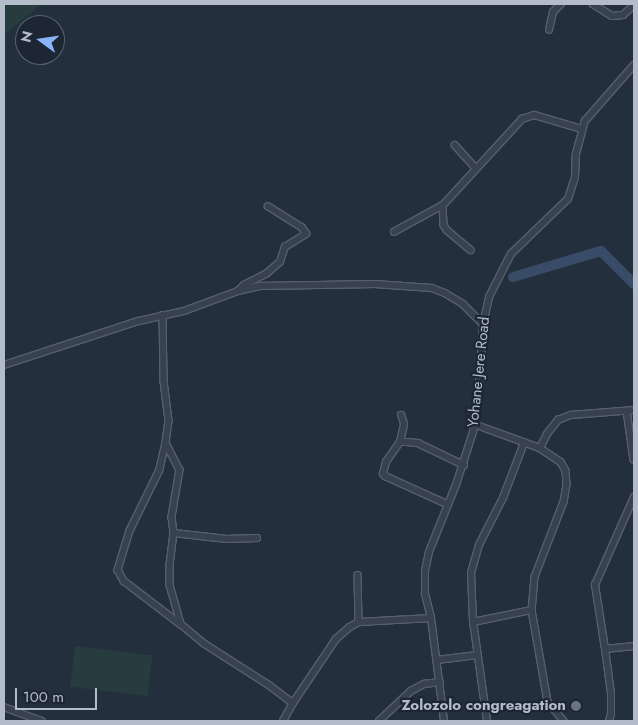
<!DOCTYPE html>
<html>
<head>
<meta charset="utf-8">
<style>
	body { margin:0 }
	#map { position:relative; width:638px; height:725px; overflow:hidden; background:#242f3e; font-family:Jost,sans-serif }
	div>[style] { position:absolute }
	.green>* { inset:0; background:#263c3f; transform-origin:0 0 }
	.river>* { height:10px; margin:-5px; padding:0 5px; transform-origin:5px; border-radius:5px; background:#394c67 }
	.roads { filter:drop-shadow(1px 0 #565f6c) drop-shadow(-1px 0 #565f6c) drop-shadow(0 1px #565f6c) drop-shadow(0 -1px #565f6c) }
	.minor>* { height:5.5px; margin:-2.75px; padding:0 2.75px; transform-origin:2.75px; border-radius:2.75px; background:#38414e }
	.dots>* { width:14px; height:14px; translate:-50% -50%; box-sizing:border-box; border:2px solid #1d2633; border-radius:50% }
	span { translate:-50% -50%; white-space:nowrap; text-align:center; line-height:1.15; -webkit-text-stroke:4.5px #1d2633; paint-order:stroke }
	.street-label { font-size:15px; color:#b4bcc9 }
	.poi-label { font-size:15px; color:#b4bcc9; font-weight:700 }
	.right { translate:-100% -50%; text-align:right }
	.frame { position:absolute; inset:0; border:5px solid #b4bcc9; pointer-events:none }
	.north { position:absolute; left:15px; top:15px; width:50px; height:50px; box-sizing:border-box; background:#1d2633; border:1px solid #59626f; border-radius:50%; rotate:284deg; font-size:14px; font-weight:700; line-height:20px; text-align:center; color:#b4bcc9 }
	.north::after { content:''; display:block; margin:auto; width:18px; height:22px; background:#8ab4f8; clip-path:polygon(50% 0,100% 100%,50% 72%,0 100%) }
	.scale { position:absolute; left:15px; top:688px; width:82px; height:22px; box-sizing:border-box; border:2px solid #b4bcc9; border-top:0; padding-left:6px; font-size:15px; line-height:18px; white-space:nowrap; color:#b4bcc9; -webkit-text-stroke:4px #1d2633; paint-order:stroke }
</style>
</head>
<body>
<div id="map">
	<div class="green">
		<div style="clip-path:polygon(4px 4px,42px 4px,4px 35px)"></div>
		<div style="left:75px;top:646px;width:78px;height:41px;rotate:7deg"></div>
	</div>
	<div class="river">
		<div style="left:513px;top:277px;width:92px;rotate:-16.5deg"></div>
		<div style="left:601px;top:251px;width:47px;rotate:45deg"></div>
	</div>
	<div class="roads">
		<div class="minor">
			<div style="left:593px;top:4px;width:22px;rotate:32deg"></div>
			<div style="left:612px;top:16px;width:11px;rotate:-5deg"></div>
			<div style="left:623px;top:15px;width:15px;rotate:-42deg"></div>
			<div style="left:549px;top:30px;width:18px;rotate:-77deg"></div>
			<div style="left:553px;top:12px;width:11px;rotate:-45deg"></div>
			<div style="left:455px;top:145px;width:31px;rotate:48deg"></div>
			<div style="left:443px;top:205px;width:20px;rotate:87deg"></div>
			<div style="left:444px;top:225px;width:6px;rotate:59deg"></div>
			<div style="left:447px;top:230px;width:31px;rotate:40deg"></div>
			<div style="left:394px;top:232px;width:56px;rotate:-28.9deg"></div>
			<div style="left:443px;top:205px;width:117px;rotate:-47.4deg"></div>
			<div style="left:522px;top:119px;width:13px;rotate:-18deg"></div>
			<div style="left:534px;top:115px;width:50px;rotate:16.3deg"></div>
			<div style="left:238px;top:291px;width:8px;rotate:-45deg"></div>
			<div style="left:244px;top:285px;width:25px;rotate:-27deg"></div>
			<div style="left:266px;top:274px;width:18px;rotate:-41deg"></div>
			<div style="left:280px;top:262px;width:16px;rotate:-72deg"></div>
			<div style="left:285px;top:247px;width:25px;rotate:-32deg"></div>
			<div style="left:306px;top:234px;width:7px;rotate:-124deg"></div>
			<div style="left:302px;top:228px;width:40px;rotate:-148deg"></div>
			<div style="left:163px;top:315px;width:66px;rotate:89.1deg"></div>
			<div style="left:164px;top:381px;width:40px;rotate:82.9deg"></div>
			<div style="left:169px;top:421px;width:22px;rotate:98deg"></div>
			<div style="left:166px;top:443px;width:30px;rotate:63deg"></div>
			<div style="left:180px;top:470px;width:48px;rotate:99.7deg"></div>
			<div style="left:172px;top:517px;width:16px;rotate:83deg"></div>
			<div style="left:174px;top:533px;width:31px;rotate:97deg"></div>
			<div style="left:170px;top:564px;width:21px;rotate:90deg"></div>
			<div style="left:170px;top:585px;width:41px;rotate:74.2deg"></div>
			<div style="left:181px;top:624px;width:31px;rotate:40deg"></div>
			<div style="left:205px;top:644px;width:76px;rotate:32.6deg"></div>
			<div style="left:269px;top:685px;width:30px;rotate:37deg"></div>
			<div style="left:293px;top:703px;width:77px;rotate:-56.1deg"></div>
			<div style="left:336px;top:639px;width:18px;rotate:-41deg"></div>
			<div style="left:350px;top:627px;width:10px;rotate:-29deg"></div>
			<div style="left:359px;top:622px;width:72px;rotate:-3.2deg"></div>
			<div style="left:4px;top:365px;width:142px;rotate:-18.1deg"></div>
			<div style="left:139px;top:321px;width:46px;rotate:-12.5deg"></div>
			<div style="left:184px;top:311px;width:58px;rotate:-20.3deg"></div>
			<div style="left:238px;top:291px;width:23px;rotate:-13deg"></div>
			<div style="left:260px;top:286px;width:115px;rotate:-1deg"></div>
			<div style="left:375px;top:284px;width:57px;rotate:4deg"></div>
			<div style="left:432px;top:288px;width:14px;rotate:21deg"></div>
			<div style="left:445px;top:293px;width:21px;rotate:31deg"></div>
			<div style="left:463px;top:304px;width:28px;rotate:45deg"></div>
			<div style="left:627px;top:411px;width:49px;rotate:81.9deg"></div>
			<div style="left:474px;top:424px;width:70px;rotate:20deg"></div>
			<div style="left:540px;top:448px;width:25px;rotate:34deg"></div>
			<div style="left:561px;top:462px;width:10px;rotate:61deg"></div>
			<div style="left:566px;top:471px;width:13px;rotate:86deg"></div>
			<div style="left:567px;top:484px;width:18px;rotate:99deg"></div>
			<div style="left:564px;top:502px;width:80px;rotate:111.1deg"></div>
			<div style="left:535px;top:577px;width:33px;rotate:95deg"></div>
			<div style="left:532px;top:610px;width:93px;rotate:80.1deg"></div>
			<div style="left:548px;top:702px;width:25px;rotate:50deg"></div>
			<div style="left:400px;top:442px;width:18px;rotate:-77deg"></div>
			<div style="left:404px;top:424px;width:9px;rotate:-108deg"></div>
			<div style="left:166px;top:443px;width:28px;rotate:103deg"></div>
			<div style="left:160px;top:470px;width:68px;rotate:116.2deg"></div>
			<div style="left:130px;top:531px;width:41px;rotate:107.1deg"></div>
			<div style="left:118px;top:570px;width:13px;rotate:61deg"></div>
			<div style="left:124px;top:581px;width:71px;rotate:37.5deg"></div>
			<div style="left:540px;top:448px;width:16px;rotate:-63deg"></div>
			<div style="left:547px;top:434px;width:18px;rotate:-52deg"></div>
			<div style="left:558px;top:420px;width:14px;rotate:-21deg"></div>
			<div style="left:571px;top:415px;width:63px;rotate:-4.5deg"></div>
			<div style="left:448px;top:505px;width:68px;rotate:-155.7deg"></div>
			<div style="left:386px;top:477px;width:4px;rotate:-135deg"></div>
			<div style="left:383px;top:474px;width:12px;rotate:-76deg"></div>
			<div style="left:386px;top:462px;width:24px;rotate:-55deg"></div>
			<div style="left:400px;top:442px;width:7px"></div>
			<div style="left:407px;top:442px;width:11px;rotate:5deg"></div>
			<div style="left:418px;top:443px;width:51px;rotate:25.6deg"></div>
			<div style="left:174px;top:533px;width:53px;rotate:6.5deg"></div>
			<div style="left:227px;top:539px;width:30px;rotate:-2deg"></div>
			<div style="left:358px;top:575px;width:47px;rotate:88.8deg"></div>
			<div style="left:473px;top:622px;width:60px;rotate:-11.5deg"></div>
			<div style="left:605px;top:649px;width:65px;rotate:-98.9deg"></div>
			<div style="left:595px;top:585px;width:96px;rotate:-66.1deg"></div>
			<div style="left:437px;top:660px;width:40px;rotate:-7.1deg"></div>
			<div style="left:4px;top:707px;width:40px;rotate:20.2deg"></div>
			<div style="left:283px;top:721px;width:21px;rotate:-61deg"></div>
			<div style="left:379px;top:721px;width:44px;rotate:-43.2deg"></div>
			<div style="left:411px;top:691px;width:15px;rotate:-28deg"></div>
			<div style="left:424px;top:684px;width:16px;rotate:-7deg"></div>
			<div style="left:444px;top:721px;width:104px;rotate:-97.2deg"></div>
			<div style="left:431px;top:618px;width:25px;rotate:-104deg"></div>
			<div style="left:425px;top:594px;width:23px;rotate:-90deg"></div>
			<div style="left:425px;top:571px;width:19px;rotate:-78deg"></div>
			<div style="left:429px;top:552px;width:72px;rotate:-68.1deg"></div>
			<div style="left:456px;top:485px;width:56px;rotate:-72.2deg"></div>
			<div style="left:473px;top:432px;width:30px;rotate:-81deg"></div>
			<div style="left:478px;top:402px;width:78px;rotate:-86.3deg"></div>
			<div style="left:483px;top:324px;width:28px;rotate:-77deg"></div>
			<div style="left:489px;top:297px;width:48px;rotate:-62.9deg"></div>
			<div style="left:511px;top:254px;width:79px;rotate:-44deg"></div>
			<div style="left:568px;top:199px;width:22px;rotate:-72deg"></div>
			<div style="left:575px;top:178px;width:24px;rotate:-88deg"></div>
			<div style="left:576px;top:154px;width:34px;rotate:-75deg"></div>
			<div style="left:585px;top:121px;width:74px;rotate:-48.8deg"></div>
			<div style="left:487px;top:721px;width:100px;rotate:-98deg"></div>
			<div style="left:473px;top:622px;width:49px;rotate:-92.3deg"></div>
			<div style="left:471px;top:573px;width:29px;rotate:-74deg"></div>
			<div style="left:479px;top:545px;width:53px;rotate:-62.9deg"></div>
			<div style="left:503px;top:498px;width:59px;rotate:-69.1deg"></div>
			<div style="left:609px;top:721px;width:7px;rotate:-74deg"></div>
			<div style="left:611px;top:714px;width:20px;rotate:-90deg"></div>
			<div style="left:611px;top:694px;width:45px;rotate:-97.6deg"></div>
			<div style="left:605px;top:649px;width:29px;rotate:-6deg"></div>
		</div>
	</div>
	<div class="dots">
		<div style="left:576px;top:706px;background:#6b7280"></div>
	</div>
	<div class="street-label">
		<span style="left:479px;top:372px;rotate:-84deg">Yohane Jere Road</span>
	</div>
	<div class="poi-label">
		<span class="right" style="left:566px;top:706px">Zolozolo congreagation</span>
	</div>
	<div class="frame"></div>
	<div class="north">N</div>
	<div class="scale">100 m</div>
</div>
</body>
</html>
